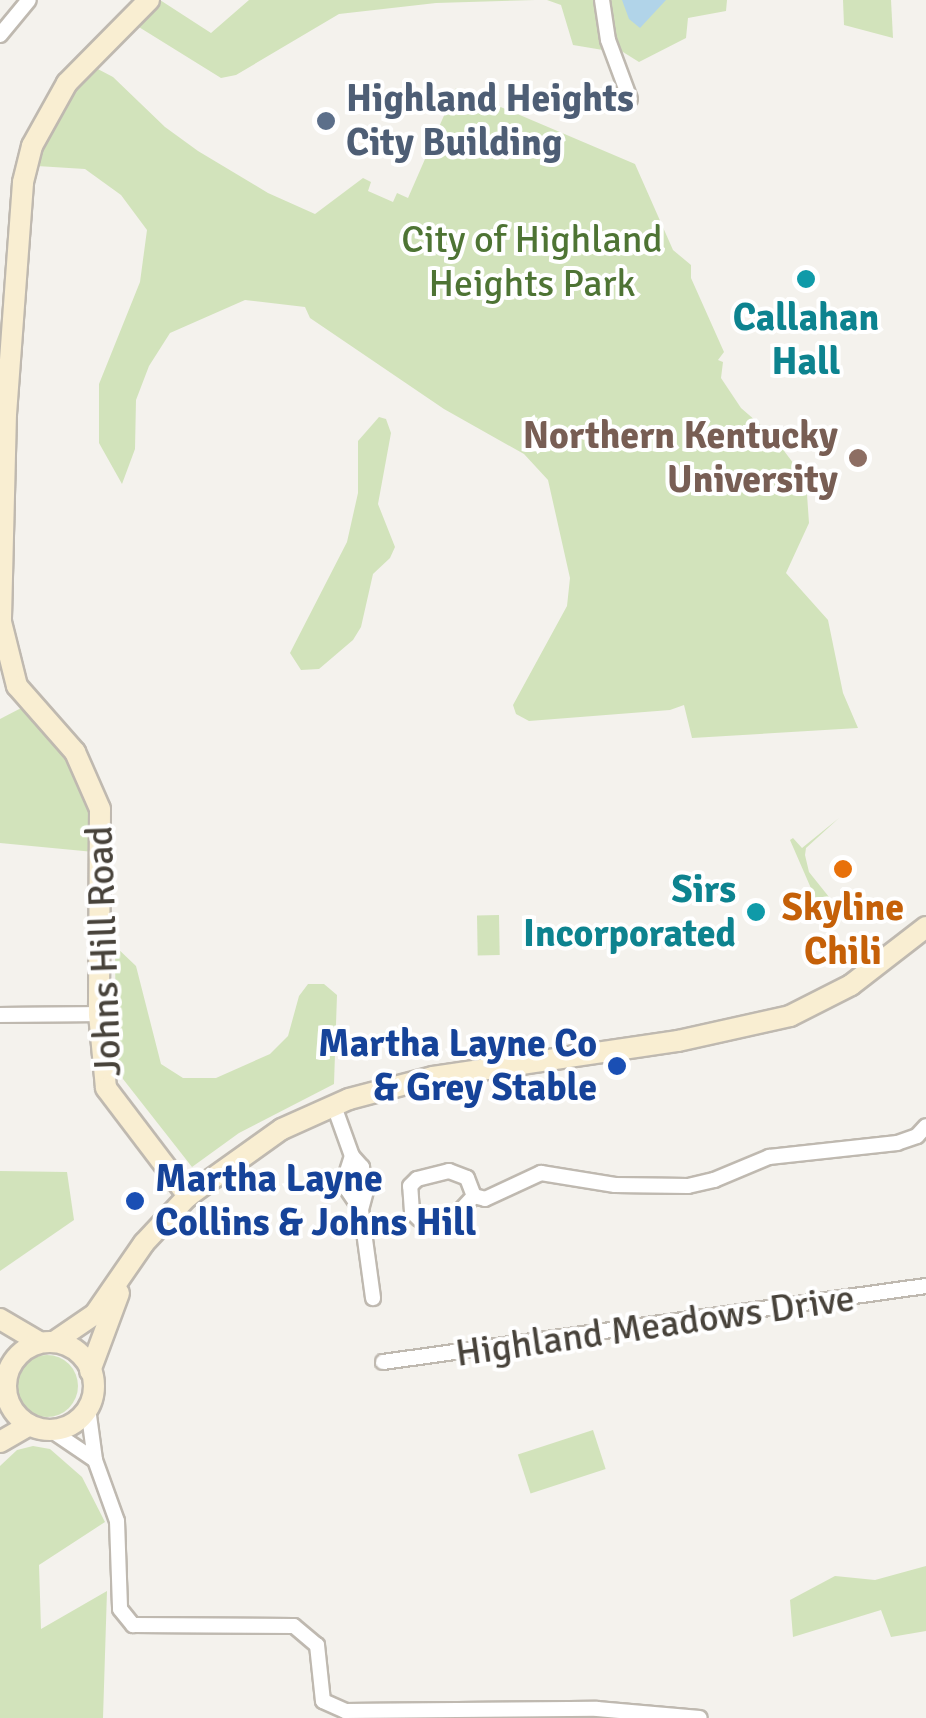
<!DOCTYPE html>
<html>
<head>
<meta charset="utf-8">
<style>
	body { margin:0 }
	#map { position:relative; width:926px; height:1718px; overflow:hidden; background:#f4f2ed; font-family:Signika,sans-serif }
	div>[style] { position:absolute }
	.green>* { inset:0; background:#d2e3bb; transform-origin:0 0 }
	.round { border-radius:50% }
	.water>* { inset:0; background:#b1d4e9 }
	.roads { filter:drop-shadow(2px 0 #bfb9b0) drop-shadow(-2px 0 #bfb9b0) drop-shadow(0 2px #bfb9b0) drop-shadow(0 -2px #bfb9b0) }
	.street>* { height:14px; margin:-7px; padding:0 7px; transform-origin:7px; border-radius:7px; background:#fff }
	.secondary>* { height:20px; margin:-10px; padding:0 10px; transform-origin:10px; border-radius:10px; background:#f9eed2 }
	.secondary>.ring { margin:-10px; padding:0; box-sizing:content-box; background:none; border:20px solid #f9eed2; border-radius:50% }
	.dots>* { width:28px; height:28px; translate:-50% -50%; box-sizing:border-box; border:5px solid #fff; border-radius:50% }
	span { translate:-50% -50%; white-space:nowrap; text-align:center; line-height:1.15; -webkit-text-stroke:8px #fff; paint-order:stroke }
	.service-label { font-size:38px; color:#4e5e75; font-weight:700 }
	.left { translate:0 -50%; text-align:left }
	.park-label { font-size:38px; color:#4e7434 }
	.culture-label { font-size:38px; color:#0d838f; font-weight:700 }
	.right { translate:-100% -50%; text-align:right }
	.education-label { font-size:38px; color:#785e54; font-weight:700 }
	.food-label { font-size:38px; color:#c56008; font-weight:700 }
	.street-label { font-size:38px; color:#48433b }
	.transit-label { font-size:38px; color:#164399; font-weight:700 }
</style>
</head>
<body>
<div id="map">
	<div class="green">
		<div style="clip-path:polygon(160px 0,211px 33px,249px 0,535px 0,436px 3px,339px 14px,236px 75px,221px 78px,134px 24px)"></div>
		<div style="clip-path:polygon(547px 0,596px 0,603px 50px,573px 45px,561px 5px)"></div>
		<div style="clip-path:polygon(608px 0,727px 0,726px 11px,688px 18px,686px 38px,639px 62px,615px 47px)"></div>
		<div style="clip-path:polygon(843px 0,891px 0,893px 38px,844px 25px)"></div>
		<div style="clip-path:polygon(94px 67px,113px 77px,165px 127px,198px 151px,268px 193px,315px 214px,363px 178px,371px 182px,368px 191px,393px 202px,397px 193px,408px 198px,456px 88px,635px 164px,673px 250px,691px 265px,691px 278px,724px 352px,718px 360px,723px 362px,721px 378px,741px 408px,772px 435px,806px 480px,809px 523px,786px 573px,828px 620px,843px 693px,858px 728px,692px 738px,684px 705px,670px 710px,529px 721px,516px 714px,513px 705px,567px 606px,570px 578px,548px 480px,524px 454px,444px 409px,310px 318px,305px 307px,245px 300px,170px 333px,149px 366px,136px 400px,135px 449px,122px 484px,99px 443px,99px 384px,140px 282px,147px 230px,121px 195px,85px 169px,37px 166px,55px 118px)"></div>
		<div style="clip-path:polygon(379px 417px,386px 419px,391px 433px,378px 504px,395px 547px,390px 558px,373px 574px,361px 627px,353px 640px,319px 669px,301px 670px,290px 653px,347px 542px,358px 493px,358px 441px)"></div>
		<div style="clip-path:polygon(25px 706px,75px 770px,90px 804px,94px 852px,0 843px,0 719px)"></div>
		<div style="clip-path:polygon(839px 818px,806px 848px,805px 855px,809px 872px,837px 907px,835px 914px,829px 915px,820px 909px,790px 840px,793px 838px,802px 848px)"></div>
		<div style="left:499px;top:915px;width:40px;height:22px;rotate:89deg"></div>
		<div style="clip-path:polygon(115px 946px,136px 966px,161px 1064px,183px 1078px,216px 1078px,270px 1054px,288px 1036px,299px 996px,308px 984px,324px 984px,337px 995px,334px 1084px,239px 1133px,192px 1167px,123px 1079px,116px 1052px)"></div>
		<div style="clip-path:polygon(0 1171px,67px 1172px,74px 1220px,0 1271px)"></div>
		<div class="round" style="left:16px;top:1355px;width:62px;height:62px"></div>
		<div style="left:593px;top:1430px;width:41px;height:79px;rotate:72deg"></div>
		<div style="clip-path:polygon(33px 1446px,50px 1449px,82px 1477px,105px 1522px,39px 1565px,41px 1629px,107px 1591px,103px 1718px,0 1718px,0 1466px,17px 1450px)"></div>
		<div style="clip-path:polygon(926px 1566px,926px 1631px,891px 1637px,881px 1610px,793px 1637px,790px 1600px,835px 1576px,875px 1580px)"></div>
	</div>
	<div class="water">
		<div style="clip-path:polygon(622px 0,666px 0,640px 28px,629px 19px)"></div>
	</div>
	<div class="roads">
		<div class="street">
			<div style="left:602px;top:0;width:40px;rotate:81.5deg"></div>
			<div style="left:608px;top:40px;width:63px;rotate:69.6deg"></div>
			<div style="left:0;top:35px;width:45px;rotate:-50.4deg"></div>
			<div style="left:0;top:1015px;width:99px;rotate:-0.6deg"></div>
			<div style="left:334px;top:1106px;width:53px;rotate:70.2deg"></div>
			<div style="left:352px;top:1156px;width:15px;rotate:48deg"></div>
			<div style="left:362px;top:1167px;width:24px;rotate:81deg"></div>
			<div style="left:366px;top:1191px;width:20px;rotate:105deg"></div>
			<div style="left:352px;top:1156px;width:19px;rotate:108deg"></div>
			<div style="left:346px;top:1174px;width:15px;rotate:86deg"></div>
			<div style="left:347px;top:1189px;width:25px;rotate:56deg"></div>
			<div style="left:361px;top:1210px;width:89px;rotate:82.2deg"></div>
			<div style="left:449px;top:1171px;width:19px;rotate:21deg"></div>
			<div style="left:467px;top:1178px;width:19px;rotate:69deg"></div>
			<div style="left:474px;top:1196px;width:26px;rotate:133deg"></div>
			<div style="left:456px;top:1215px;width:37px;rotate:174deg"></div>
			<div style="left:419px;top:1219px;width:10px;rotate:-135deg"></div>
			<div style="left:412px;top:1212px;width:26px;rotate:-94deg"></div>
			<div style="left:410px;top:1186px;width:10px;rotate:-45deg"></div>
			<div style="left:417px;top:1179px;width:33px;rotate:-14deg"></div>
			<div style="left:474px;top:1196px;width:11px;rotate:15deg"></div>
			<div style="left:485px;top:1199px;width:62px;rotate:-24.9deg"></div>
			<div style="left:541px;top:1173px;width:75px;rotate:9.2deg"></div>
			<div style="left:615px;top:1185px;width:73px;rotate:0.8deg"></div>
			<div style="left:688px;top:1186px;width:27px;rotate:-13deg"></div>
			<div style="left:714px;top:1180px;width:60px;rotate:-22.7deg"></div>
			<div style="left:769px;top:1157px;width:129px;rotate:-6.2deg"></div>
			<div style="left:897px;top:1143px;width:21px;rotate:-19deg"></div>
			<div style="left:917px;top:1136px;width:13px;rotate:-48deg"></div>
			<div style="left:383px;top:1362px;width:548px;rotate:-7.97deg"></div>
			<div style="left:88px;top:1408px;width:52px;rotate:82.3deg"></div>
			<div style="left:95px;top:1460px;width:65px;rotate:70.2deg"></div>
			<div style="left:117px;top:1521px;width:88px;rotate:88deg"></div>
			<div style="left:120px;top:1609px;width:21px;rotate:51deg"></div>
			<div style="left:133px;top:1625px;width:161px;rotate:0.4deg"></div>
			<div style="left:294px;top:1626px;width:30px;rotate:40deg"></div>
			<div style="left:317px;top:1645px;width:56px;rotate:83.9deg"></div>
			<div style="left:323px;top:1701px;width:24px;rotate:24deg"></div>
			<div style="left:345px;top:1711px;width:252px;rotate:-0.5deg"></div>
			<div style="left:597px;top:1709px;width:103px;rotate:5deg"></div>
			<div style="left:55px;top:1433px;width:48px;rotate:34deg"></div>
		</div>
		<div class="secondary">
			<div style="left:149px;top:0;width:117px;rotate:134.7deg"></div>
			<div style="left:67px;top:83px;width:72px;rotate:119.1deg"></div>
			<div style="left:32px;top:146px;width:38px;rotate:104deg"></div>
			<div style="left:23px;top:183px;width:231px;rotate:94.2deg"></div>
			<div style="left:6px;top:413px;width:209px;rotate:91.4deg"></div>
			<div style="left:1px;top:622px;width:66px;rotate:76deg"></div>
			<div style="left:17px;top:686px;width:88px;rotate:48.7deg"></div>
			<div style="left:75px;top:752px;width:62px;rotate:66.3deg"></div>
			<div style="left:100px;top:809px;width:205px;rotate:90.3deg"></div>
			<div style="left:99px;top:1014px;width:74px;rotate:84.6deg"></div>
			<div style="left:106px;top:1088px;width:136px;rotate:52.8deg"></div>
			<div style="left:0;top:1319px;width:45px;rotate:30.5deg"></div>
			<div style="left:54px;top:1342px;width:50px;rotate:-34.3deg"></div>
			<div style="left:95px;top:1314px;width:86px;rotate:-55.4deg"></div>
			<div style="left:144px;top:1243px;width:64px;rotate:-46.9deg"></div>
			<div style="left:188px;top:1196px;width:115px;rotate:-35.5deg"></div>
			<div style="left:282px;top:1129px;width:73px;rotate:-24.1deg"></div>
			<div style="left:349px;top:1099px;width:87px;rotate:-14.7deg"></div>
			<div style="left:433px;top:1077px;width:248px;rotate:-8.4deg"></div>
			<div style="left:678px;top:1041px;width:115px;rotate:-12.6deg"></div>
			<div style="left:790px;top:1016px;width:68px;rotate:-26.9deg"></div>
			<div style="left:851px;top:985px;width:95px;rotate:-37.7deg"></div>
			<div class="ring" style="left:6px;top:1342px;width:68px;height:68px"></div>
			<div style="left:90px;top:1371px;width:83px;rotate:-69.6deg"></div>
			<div style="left:0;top:1442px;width:34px;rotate:-30deg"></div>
		</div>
	</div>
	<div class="dots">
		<div style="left:326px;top:121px;background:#5c6f8a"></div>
		<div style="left:806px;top:279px;background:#0f9aa8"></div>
		<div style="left:858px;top:458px;background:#8d6e63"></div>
		<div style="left:843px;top:869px;background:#e8710a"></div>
		<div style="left:756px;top:912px;background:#0f9aa8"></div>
		<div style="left:617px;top:1066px;background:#1a4fb4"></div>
		<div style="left:135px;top:1201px;background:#1a4fb4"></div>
	</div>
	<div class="service-label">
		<span class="left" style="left:346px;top:121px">Highland Heights<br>City Building</span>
	</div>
	<div class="park-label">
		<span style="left:532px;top:262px">City of Highland<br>Heights Park</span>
	</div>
	<div class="culture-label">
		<span style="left:806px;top:340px">Callahan<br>Hall</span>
		<span class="right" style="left:736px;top:912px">Sirs<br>Incorporated</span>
	</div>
	<div class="education-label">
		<span class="right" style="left:838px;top:458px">Northern Kentucky<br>University</span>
	</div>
	<div class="food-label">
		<span style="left:843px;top:930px">Skyline<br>Chili</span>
	</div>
	<div class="street-label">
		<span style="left:104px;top:951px;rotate:-92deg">Johns Hill Road</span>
		<span style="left:655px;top:1326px;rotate:-8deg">Highland Meadows Drive</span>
	</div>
	<div class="transit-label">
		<span class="right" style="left:597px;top:1066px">Martha Layne Co<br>&amp; Grey Stable</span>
		<span class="left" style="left:155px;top:1201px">Martha Layne<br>Collins &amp; Johns Hill</span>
	</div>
</div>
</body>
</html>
